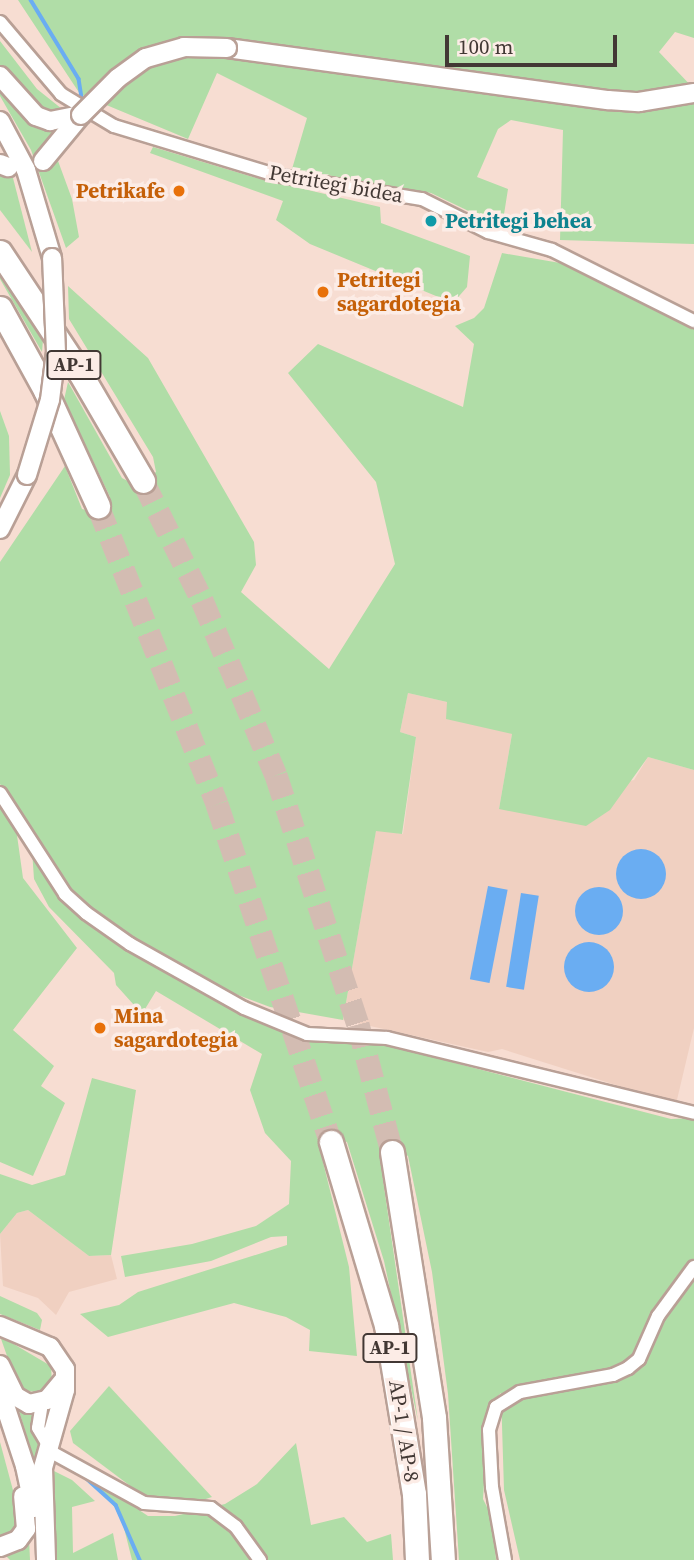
<!DOCTYPE html>
<html>
<head>
<meta charset="utf-8">
<style>
	body { margin:0 }
	#map { position:relative; width:694px; height:1560px; overflow:hidden; background:#f7ddd2; font-family:"Source Serif 4",serif }
	div>[style] { position:absolute }
	.built>* { inset:0; background:#f0d0c1 }
	.green>* { inset:0; background:#b0dda7 }
	.water>* { inset:0; background:#6aadf2; transform-origin:0 0 }
	.round { border-radius:50% }
	.stream>* { height:3.5px; margin:-1.75px; padding:0 1.75px; transform-origin:1.75px; border-radius:1.75px; background:#6aadf2 }
	.highway-tunnel>* { height:23px; margin-top:-11.5px; transform-origin:0; background:repeating-linear-gradient(90deg,#d3bcb2 0 23px,transparent 0 34px) }
	.roads { filter:drop-shadow(2px 0 #b9a096) drop-shadow(-2px 0 #b9a096) drop-shadow(0 2px #b9a096) drop-shadow(0 -2px #b9a096) }
	.street>* { height:12px; margin:-6px; padding:0 6px; transform-origin:6px; border-radius:6px; background:#fff }
	.secondary>* { height:18px; margin:-9px; padding:0 9px; transform-origin:9px; border-radius:9px; background:#fff }
	.highway>* { height:23px; margin:-11.5px; padding:0 11.5px; transform-origin:11.5px; border-radius:11.5px; background:#fff }
	.bridges { filter:drop-shadow(2px 0 #b9a096) drop-shadow(-2px 0 #b9a096) drop-shadow(0 2px #b9a096) drop-shadow(0 -2px #b9a096) }
	.secondary-bridge>* { height:18px; margin:-9px; padding:0 9px; transform-origin:9px; border-radius:9px; background:#fff }
	.dots>* { width:19px; height:19px; translate:-50% -50%; box-sizing:border-box; border:4px solid #fcece6; border-radius:50% }
	span { translate:-50% -50%; white-space:nowrap; text-align:center; line-height:1.15; -webkit-text-stroke:7px #fcece6; paint-order:stroke }
	.shield-label span { padding:2px 5px; background:#fcece6; border:2px solid; border-radius:5px; -webkit-text-stroke-width:0 }
	.shield-label { font-size:19px; color:#423834; font-weight:700 }
	.street-label { font-size:21px; color:#423834 }
	.food-label { font-size:21px; color:#c56008; font-weight:700 }
	.right { translate:-100% -50%; text-align:right }
	.left { translate:0 -50%; text-align:left }
	.culture-label { font-size:21px; color:#0d838f; font-weight:700 }
	.scale { position:absolute; left:445px; top:35px; width:172px; height:32px; box-sizing:border-box; border:4px solid #423834; border-top:0; padding-left:9px; font-size:21px; line-height:24px; white-space:nowrap; color:#423834; -webkit-text-stroke:5px #fcece6; paint-order:stroke }
</style>
</head>
<body>
<div id="map">
	<div class="built">
		<div style="clip-path:polygon(408px 693px,447px 702px,512px 734px,499px 809px,634px 780px,648px 757px,694px 770px,694px 1028px,676px 1104px,502px 1049px,488px 1052px,343px 1020px,376px 830px,403px 834px,416px 737px,400px 732px)"></div>
		<div style="clip-path:polygon(28px 1210px,89px 1256px,111px 1255px,117px 1279px,69px 1292px,56px 1315px,38px 1298px,3px 1286px,0 1234px,17px 1213px)"></div>
	</div>
	<div class="green">
		<div style="clip-path:polygon(18px 0,694px 0,694px 38px,675px 32px,659px 52px,694px 89px,694px 244px,560px 240px,563px 130px,511px 120px,498px 129px,477px 177px,508px 189px,502px 227px,431px 193px,292px 169px,307px 118px,217px 73px,188px 139px,80px 94px)"></div>
		<div style="clip-path:polygon(0 41px,37px 89px,77px 121px,50px 139px,72px 199px,79px 237px,66px 248px,31px 150px,0 96px)"></div>
		<div style="clip-path:polygon(153px 147px,253px 177px,380px 207px,381px 223px,470px 256px,467px 287px,453px 303px,310px 244px,276px 220px,283px 201px,150px 153px)"></div>
		<div style="clip-path:polygon(0 176px,13px 178px,32px 252px,0 210px)"></div>
		<div style="clip-path:polygon(502px 253px,566px 264px,694px 328px,694px 770px,648px 757px,610px 810px,586px 826px,499px 809px,512px 734px,446px 719px,447px 702px,408px 693px,400px 732px,416px 737px,402px 834px,376px 831px,343px 1020px,270px 1007px,230px 992px,148px 949px,85px 905px,66px 884px,0 784px,0 562px,65px 466px,82px 509px,93px 512px,105px 508px,110px 497px,64px 400px,68px 382px,122px 478px,137px 486px,156px 472px,153px 457px,69px 319px,68px 286px,148px 358px,254px 542px,256px 565px,241px 592px,329px 669px,395px 564px,376px 482px,288px 373px,318px 344px,463px 407px,474px 344px,455px 326px,474px 318px,484px 308px)"></div>
		<div style="clip-path:polygon(0 275px,43px 340px,42px 352px,0 279px)"></div>
		<div style="clip-path:polygon(0 411px,9px 436px,10px 475px,0 498px)"></div>
		<div style="clip-path:polygon(0 800px,15px 821px,23px 878px,77px 948px,13px 1030px,54px 1066px,41px 1086px,65px 1103px,33px 1176px,0 1162px)"></div>
		<div style="clip-path:polygon(32px 850px,60px 895px,139px 954px,265px 1024px,309px 1041px,382px 1044px,671px 1119px,694px 1118px,694px 1560px,520px 1560px,504px 1490px,501px 1393px,489px 1404px,483px 1499px,494px 1521px,496px 1560px,459px 1560px,448px 1394px,432px 1272px,408px 1156px,393px 1147px,380px 1159px,418px 1421px,384px 1261px,347px 1142px,329px 1137px,320px 1150px,349px 1267px,357px 1356px,309px 1351px,310px 1330px,286px 1317px,234px 1303px,108px 1337px,80px 1314px,119px 1305px,138px 1292px,287px 1245px,287px 1236px,271px 1237px,211px 1261px,125px 1277px,121px 1256px,192px 1244px,256px 1226px,289px 1204px,291px 1161px,265px 1133px,250px 1090px,262px 1054px,156px 991px,142px 1014px,116px 985px,114px 973px,49px 907px,34px 879px)"></div>
		<div style="clip-path:polygon(92px 1078px,136px 1090px,111px 1255px,89px 1256px,28px 1210px,17px 1213px,0 1234px,0 1174px,32px 1185px,65px 1175px)"></div>
		<div style="clip-path:polygon(0 1296px,37px 1313px,42px 1320px,40px 1330px,0 1314px)"></div>
		<div style="clip-path:polygon(0 1336px,51px 1366px,52px 1383px,45px 1393px,19px 1390px)"></div>
		<div style="clip-path:polygon(109px 1386px,212px 1497px,193px 1503px,149px 1500px,73px 1443px,70px 1431px)"></div>
		<div style="clip-path:polygon(18px 1408px,33px 1411px,33px 1427px,42px 1448px,37px 1468px)"></div>
		<div style="clip-path:polygon(0 1442px,21px 1520px,15px 1531px,0 1537px)"></div>
		<div style="clip-path:polygon(296px 1443px,311px 1525px,344px 1517px,367px 1542px,391px 1534px,393px 1560px,132px 1560px,120px 1512px,81px 1471px,148px 1516px,175px 1516px,225px 1504px,257px 1484px)"></div>
		<div style="clip-path:polygon(54px 1471px,72px 1480px,95px 1501px,72px 1507px,73px 1553px,113px 1533px,118px 1560px,55px 1560px)"></div>
		<div style="clip-path:polygon(29px 1538px,30px 1560px,10px 1560px,4px 1554px)"></div>
	</div>
	<div class="water">
		<div class="round" style="left:616px;top:849px;width:50px;height:50px"></div>
		<div style="left:488px;top:886px;width:20px;height:95px;rotate:11deg"></div>
		<div class="round" style="left:575px;top:887px;width:48px;height:48px"></div>
		<div style="left:521px;top:893px;width:18px;height:95px;rotate:9deg"></div>
		<div class="round" style="left:564px;top:942px;width:50px;height:50px"></div>
	</div>
	<div class="stream">
		<div style="left:31px;top:0;width:92px;rotate:58.7deg"></div>
		<div style="left:79px;top:79px;width:18px;rotate:81deg"></div>
		<div style="left:84px;top:1476px;width:43px;rotate:42.2deg"></div>
		<div style="left:116px;top:1505px;width:60px;rotate:66.4deg"></div>
	</div>
	<div class="highway-tunnel">
		<div style="left:143px;top:481px;width:133px;rotate:63.6deg"></div>
		<div style="left:202px;top:600px;width:190px;rotate:67.1deg"></div>
		<div style="left:276px;top:775px;width:262px;rotate:71.8deg"></div>
		<div style="left:358px;top:1024px;width:132px;rotate:75.1deg"></div>
		<div style="left:98px;top:506px;width:321px;rotate:68.2deg"></div>
		<div style="left:217px;top:804px;width:357px;rotate:71.4deg"></div>
	</div>
	<div class="roads">
		<div class="street">
			<div style="left:0;top:22px;width:94px;rotate:49.7deg"></div>
			<div style="left:61px;top:94px;width:62px;rotate:31.1deg"></div>
			<div style="left:114px;top:126px;width:168px;rotate:16.9deg"></div>
			<div style="left:275px;top:175px;width:149px;rotate:9.3deg"></div>
			<div style="left:422px;top:199px;width:74px;rotate:26.6deg"></div>
			<div style="left:488px;top:232px;width:66px;rotate:15.7deg"></div>
			<div style="left:552px;top:250px;width:159px;rotate:26.6deg"></div>
			<div style="left:0;top:793px;width:120px;rotate:57.2deg"></div>
			<div style="left:65px;top:894px;width:28px;rotate:42deg"></div>
			<div style="left:86px;top:913px;width:54px;rotate:35.2deg"></div>
			<div style="left:130px;top:944px;width:131px;rotate:29.3deg"></div>
			<div style="left:244px;top:1008px;width:68px;rotate:22.4deg"></div>
			<div style="left:307px;top:1034px;width:80px;rotate:2.9deg"></div>
			<div style="left:387px;top:1038px;width:316px;rotate:13.7deg"></div>
			<div style="left:42px;top:1403px;width:25px;rotate:99deg"></div>
			<div style="left:38px;top:1428px;width:29px;rotate:59deg"></div>
			<div style="left:53px;top:1453px;width:104px;rotate:28.8deg"></div>
			<div style="left:144px;top:1503px;width:67px;rotate:4.3deg"></div>
			<div style="left:211px;top:1508px;width:31px;rotate:37deg"></div>
			<div style="left:236px;top:1527px;width:41px;rotate:54deg"></div>
			<div style="left:505px;top:1560px;width:74px;rotate:-100.1deg"></div>
			<div style="left:492px;top:1487px;width:57px;rotate:-93deg"></div>
			<div style="left:489px;top:1430px;width:24px;rotate:-73deg"></div>
			<div style="left:496px;top:1407px;width:28px;rotate:-32deg"></div>
			<div style="left:520px;top:1392px;width:95px;rotate:-10.4deg"></div>
			<div style="left:613px;top:1375px;width:17px;rotate:-25deg"></div>
			<div style="left:628px;top:1368px;width:14px;rotate:-39deg"></div>
			<div style="left:639px;top:1359px;width:47px;rotate:-66.2deg"></div>
			<div style="left:658px;top:1316px;width:61px;rotate:-53.7deg"></div>
		</div>
		<div class="secondary">
			<div style="left:227px;top:48px;width:385px;rotate:7.8deg"></div>
			<div style="left:608px;top:100px;width:31px;rotate:4deg"></div>
			<div style="left:639px;top:102px;width:56px;rotate:-9.3deg"></div>
			<div style="left:0;top:76px;width:54px;rotate:48deg"></div>
			<div style="left:36px;top:116px;width:15px;rotate:20deg"></div>
			<div style="left:50px;top:121px;width:32px;rotate:-11deg"></div>
			<div style="left:0;top:121px;width:55px;rotate:62deg"></div>
			<div style="left:26px;top:170px;width:92px;rotate:73.5deg"></div>
			<div style="left:43px;top:161px;width:60px;rotate:-50.4deg"></div>
			<div style="left:0;top:164px;width:9px;rotate:21deg"></div>
			<div style="left:0;top:529px;width:60px;rotate:-63.4deg"></div>
			<div style="left:0;top:1326px;width:54px;rotate:22.8deg"></div>
			<div style="left:50px;top:1347px;width:27px;rotate:56deg"></div>
			<div style="left:65px;top:1369px;width:21px;rotate:90deg"></div>
			<div style="left:65px;top:1390px;width:81px;rotate:105.8deg"></div>
			<div style="left:43px;top:1468px;width:92px;rotate:88.1deg"></div>
			<div style="left:0;top:1365px;width:34px;rotate:64deg"></div>
			<div style="left:15px;top:1396px;width:16px;rotate:30deg"></div>
			<div style="left:29px;top:1404px;width:18px;rotate:-13deg"></div>
			<div style="left:47px;top:1400px;width:26px;rotate:-50deg"></div>
			<div style="left:0;top:1390px;width:80px;rotate:71.8deg"></div>
			<div style="left:25px;top:1466px;width:43px;rotate:77.9deg"></div>
			<div style="left:0;top:1547px;width:19px;rotate:-21deg"></div>
			<div style="left:18px;top:1540px;width:14px;rotate:-54deg"></div>
			<div style="left:26px;top:1529px;width:33px;rotate:-95deg"></div>
		</div>
		<div class="highway">
			<div style="left:0;top:252px;width:145px;rotate:56.5deg"></div>
			<div style="left:80px;top:373px;width:125px;rotate:59.7deg"></div>
			<div style="left:0;top:308px;width:94px;rotate:61.2deg"></div>
			<div style="left:45px;top:390px;width:128px;rotate:65.4deg"></div>
			<div style="left:331px;top:1142px;width:191px;rotate:73.3deg"></div>
			<div style="left:386px;top:1325px;width:171px;rotate:80.6deg"></div>
			<div style="left:414px;top:1494px;width:66px;rotate:87.4deg"></div>
			<div style="left:392px;top:1152px;width:269px;rotate:81deg"></div>
			<div style="left:434px;top:1418px;width:142px;rotate:86.4deg"></div>
		</div>
	</div>
	<div class="bridges">
		<div class="secondary-bridge">
			<div style="left:81px;top:115px;width:52px;rotate:-45deg"></div>
			<div style="left:118px;top:78px;width:34px;rotate:-36deg"></div>
			<div style="left:146px;top:58px;width:40px;rotate:-16deg"></div>
			<div style="left:184px;top:47px;width:43px;rotate:1.3deg"></div>
			<div style="left:27px;top:475px;width:78px;rotate:-73deg"></div>
			<div style="left:50px;top:400px;width:48px;rotate:-82.9deg"></div>
			<div style="left:56px;top:352px;width:94px;rotate:-92.4deg"></div>
		</div>
	</div>
	<div class="dots">
		<div style="left:179px;top:191px;background:#e8710a"></div>
		<div style="left:431px;top:221px;background:#0f9aa8"></div>
		<div style="left:323px;top:292px;background:#e8710a"></div>
		<div style="left:100px;top:1028px;background:#e8710a"></div>
	</div>
	<div class="shield-label">
		<span style="left:74px;top:365px">AP-1</span>
		<span style="left:390px;top:1348px">AP-1</span>
	</div>
	<div class="street-label">
		<span style="left:336px;top:184px;rotate:10deg">Petritegi bidea</span>
		<span style="left:404px;top:1431px;rotate:81deg">AP-1 / AP-8</span>
	</div>
	<div class="food-label">
		<span class="right" style="left:165px;top:191px">Petrikafe</span>
		<span class="left" style="left:337px;top:292px">Petritegi<br>sagardotegia</span>
		<span class="left" style="left:114px;top:1028px">Mina<br>sagardotegia</span>
	</div>
	<div class="culture-label">
		<span class="left" style="left:445px;top:221px">Petritegi behea</span>
	</div>
	<div class="scale">100 m</div>
</div>
</body>
</html>
